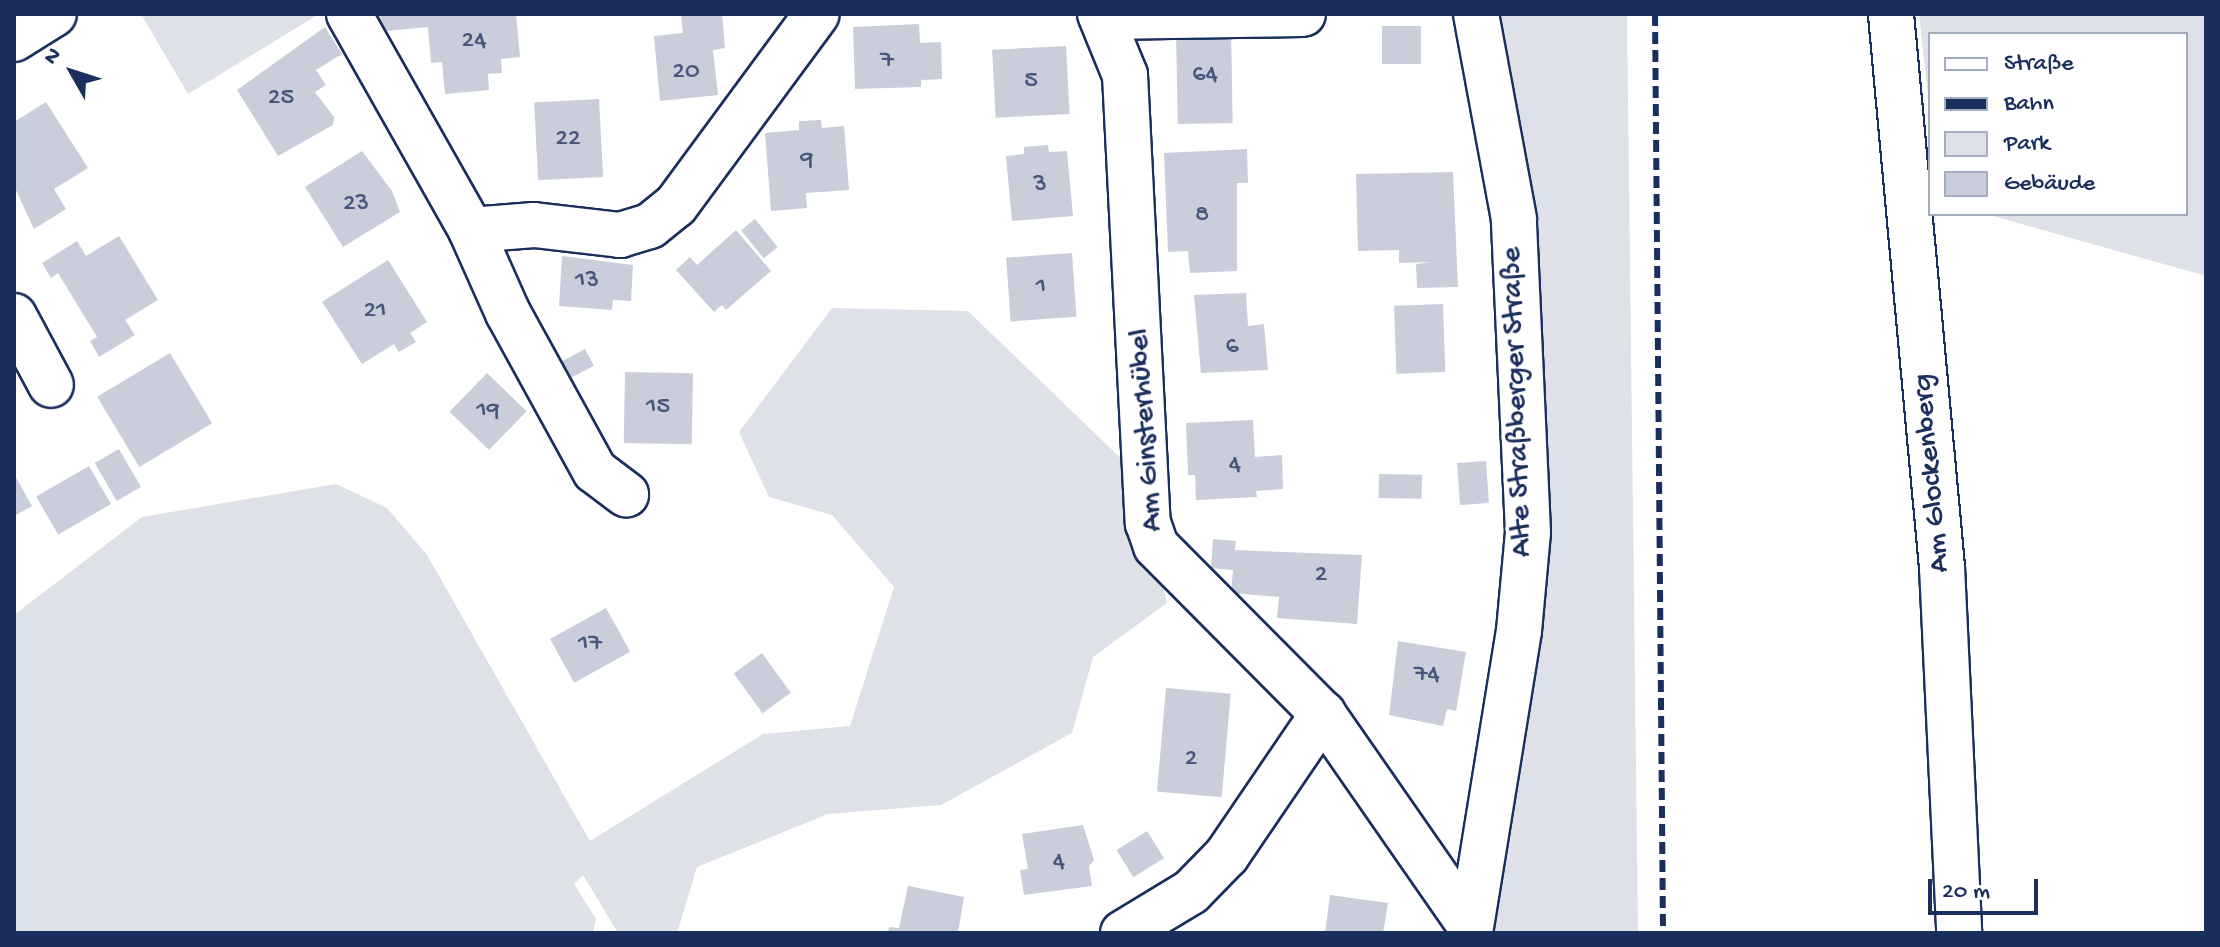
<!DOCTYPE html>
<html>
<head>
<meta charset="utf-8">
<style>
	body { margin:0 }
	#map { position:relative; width:2220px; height:947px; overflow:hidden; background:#fff; font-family:"Gochi Hand",sans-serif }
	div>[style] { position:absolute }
	.green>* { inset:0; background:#dee1e7 }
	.building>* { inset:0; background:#caceda; transform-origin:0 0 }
	.roads { filter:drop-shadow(2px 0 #1b2f5e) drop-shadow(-2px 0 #1b2f5e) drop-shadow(0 2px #1b2f5e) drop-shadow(0 -2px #1b2f5e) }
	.minor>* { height:44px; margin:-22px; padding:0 22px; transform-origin:22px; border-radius:22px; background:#fff }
	.major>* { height:44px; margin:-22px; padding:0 22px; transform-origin:22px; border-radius:22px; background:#fff }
	.rail>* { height:6px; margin-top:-3px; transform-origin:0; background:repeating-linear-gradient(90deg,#1b2f5e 0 12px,transparent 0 18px) }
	span { translate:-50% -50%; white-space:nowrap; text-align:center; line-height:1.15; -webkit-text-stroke:7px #fff; paint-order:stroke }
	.number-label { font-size:26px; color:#47577d }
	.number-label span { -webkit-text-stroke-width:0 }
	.street-label { font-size:30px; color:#1b2f5e }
	.frame { position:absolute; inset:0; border:16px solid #1b2f5e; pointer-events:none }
	.legend { position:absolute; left:1928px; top:32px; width:260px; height:184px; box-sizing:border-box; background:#fff; border:2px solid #a4acbf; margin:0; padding:10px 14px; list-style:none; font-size:24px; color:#1b2f5e }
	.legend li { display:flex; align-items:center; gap:16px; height:40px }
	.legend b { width:40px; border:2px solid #a4acbf }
	.north { position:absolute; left:32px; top:32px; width:80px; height:80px; -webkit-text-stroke:6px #fff; paint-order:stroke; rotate:309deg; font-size:22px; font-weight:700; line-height:32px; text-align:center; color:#1b2f5e }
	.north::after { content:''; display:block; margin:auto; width:28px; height:36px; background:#1b2f5e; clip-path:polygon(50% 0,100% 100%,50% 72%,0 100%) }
	.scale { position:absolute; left:1928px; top:879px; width:110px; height:36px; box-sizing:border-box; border:4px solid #1b2f5e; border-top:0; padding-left:10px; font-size:24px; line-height:28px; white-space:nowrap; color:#1b2f5e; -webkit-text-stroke:6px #fff; paint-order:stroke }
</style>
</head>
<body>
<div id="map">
	<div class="green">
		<div style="clip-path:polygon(141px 14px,319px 14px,188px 94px)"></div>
		<div style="clip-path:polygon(1492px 14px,1627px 14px,1638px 933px,1491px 933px,1518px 704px)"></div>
		<div style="clip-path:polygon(1919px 14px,2206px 14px,2206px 276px,1986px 214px,2186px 214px,2186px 34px,1930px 34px,1930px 115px)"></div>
		<div style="clip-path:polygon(832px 308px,968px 311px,1136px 473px,1167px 603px,1093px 657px,1072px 733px,941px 805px,828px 814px,697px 867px,677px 933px,618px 933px,583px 875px,574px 884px,596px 919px,593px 933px,14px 933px,14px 615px,142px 517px,336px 484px,387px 508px,427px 555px,590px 841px,763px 734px,850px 726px,894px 587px,832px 515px,769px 497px,739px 432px)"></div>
	</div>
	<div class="building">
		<div style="clip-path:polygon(376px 14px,516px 14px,520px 57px,501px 59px,502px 73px,488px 74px,489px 90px,445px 94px,442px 62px,431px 63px,428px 27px,386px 31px)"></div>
		<div style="clip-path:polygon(681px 14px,722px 14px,725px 48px,713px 50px,718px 95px,660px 101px,654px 36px,683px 33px)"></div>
		<div style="clip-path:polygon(919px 24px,920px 43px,941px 42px,942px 79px,921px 80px,921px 87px,855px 89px,853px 27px)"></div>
		<div style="left:1382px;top:26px;width:39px;height:38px"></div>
		<div style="clip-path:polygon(325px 27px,342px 54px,316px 70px,326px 85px,315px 92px,334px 117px,333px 125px,278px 156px,237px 90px)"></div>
		<div style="left:1231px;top:27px;width:96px;height:55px;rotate:89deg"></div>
		<div style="left:1066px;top:46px;width:68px;height:74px;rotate:87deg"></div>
		<div style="left:599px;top:99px;width:78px;height:65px;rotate:87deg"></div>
		<div style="clip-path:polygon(46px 102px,88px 168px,54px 189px,66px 209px,34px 229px,14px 186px,14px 122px)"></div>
		<div style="clip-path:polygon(821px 120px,822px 128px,844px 126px,849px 190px,806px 193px,807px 208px,771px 211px,765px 133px,799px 130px,799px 121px)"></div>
		<div style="clip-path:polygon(1048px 145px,1049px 152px,1067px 151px,1073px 216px,1012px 221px,1006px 156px,1024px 154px,1024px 147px)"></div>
		<div style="clip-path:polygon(1247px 149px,1248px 183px,1237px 183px,1237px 271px,1190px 273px,1188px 251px,1168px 252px,1164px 153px)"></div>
		<div style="clip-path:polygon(362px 151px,392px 191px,400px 212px,343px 247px,305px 187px)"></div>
		<div style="clip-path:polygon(1453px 172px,1458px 287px,1417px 288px,1416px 264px,1432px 262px,1399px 263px,1399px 250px,1358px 251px,1356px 174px)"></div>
		<div style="left:755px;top:219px;width:36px;height:18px;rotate:51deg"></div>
		<div style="clip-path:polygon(736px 230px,771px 271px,726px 310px,722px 305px,714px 312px,676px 270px,690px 257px,697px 265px)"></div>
		<div style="clip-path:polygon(119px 236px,158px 300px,125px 320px,135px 335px,99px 357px,90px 341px,97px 337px,58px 273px,51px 278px,42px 263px,77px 241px,86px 256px)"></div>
		<div style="left:1072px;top:253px;width:64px;height:66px;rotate:86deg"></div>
		<div style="clip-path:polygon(562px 256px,633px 265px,631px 301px,613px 300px,612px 310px,559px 306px)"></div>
		<div style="clip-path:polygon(388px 260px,427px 322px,410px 333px,416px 342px,399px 352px,394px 344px,362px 364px,322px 302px)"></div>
		<div style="clip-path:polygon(1246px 293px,1248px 326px,1264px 324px,1268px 370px,1201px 373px,1194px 295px)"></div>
		<div style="left:1443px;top:304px;width:68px;height:49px;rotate:88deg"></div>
		<div style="left:585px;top:349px;width:19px;height:30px;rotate:62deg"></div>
		<div style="left:170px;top:353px;width:82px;height:85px;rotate:59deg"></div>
		<div style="left:625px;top:372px;width:68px;height:71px;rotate:1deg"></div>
		<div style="left:487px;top:373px;width:55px;height:54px;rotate:44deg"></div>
		<div style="clip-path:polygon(1253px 420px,1255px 457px,1282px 455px,1283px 489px,1256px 491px,1257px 497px,1196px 500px,1195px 475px,1188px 475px,1186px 423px)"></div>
		<div style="left:119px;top:449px;width:44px;height:28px;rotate:60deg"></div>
		<div style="left:1486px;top:461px;width:42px;height:29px;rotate:86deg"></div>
		<div style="left:89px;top:466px;width:44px;height:61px;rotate:60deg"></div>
		<div style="clip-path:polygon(14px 474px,32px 506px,14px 516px)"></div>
		<div style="left:1379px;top:474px;width:43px;height:24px;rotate:1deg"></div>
		<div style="clip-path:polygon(1213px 539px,1236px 541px,1235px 550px,1362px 555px,1357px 624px,1277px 618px,1279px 597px,1231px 593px,1233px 570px,1211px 568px)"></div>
		<div style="left:606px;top:608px;width:50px;height:64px;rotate:61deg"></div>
		<div style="clip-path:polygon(1398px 641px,1466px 652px,1456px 711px,1447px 709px,1443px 726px,1389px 715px)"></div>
		<div style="left:762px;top:653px;width:49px;height:35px;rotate:54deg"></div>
		<div style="left:1166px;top:688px;width:65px;height:104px;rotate:5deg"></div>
		<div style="clip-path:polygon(1083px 825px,1094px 860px,1089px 866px,1092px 886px,1024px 895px,1020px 870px,1028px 869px,1022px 834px)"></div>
		<div style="left:1147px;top:831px;width:32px;height:36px;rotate:58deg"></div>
		<div style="clip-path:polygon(908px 886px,964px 897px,958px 933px,888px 933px,889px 927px,899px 928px)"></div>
		<div style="clip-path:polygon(1330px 895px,1388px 903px,1383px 933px,1325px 933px)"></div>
	</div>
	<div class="roads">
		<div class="minor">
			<div style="left:349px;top:14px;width:248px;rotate:60.5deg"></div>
			<div style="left:471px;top:230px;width:63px;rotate:-4.5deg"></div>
			<div style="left:534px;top:225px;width:87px;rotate:6.6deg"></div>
			<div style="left:620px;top:235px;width:31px;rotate:-17deg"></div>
			<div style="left:650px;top:226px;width:33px;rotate:-39deg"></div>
			<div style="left:676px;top:205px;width:237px;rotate:-53.6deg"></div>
			<div style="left:1100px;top:14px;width:66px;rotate:67.7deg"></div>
			<div style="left:1125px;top:75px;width:449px;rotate:87.1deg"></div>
			<div style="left:1148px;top:523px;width:24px;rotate:71deg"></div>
			<div style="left:1156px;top:546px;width:237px;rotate:45.2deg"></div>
			<div style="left:1323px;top:714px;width:256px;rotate:55.2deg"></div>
			<div style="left:1105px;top:17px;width:198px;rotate:-0.9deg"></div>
			<div style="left:14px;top:39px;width:47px;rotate:-32deg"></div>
			<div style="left:471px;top:230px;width:91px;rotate:66deg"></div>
			<div style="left:508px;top:313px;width:180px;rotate:61.2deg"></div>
			<div style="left:595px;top:471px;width:39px;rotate:37deg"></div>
			<div style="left:14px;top:316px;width:78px;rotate:61.8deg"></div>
			<div style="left:1123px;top:933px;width:79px;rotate:-31.1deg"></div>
			<div style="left:1191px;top:892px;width:52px;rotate:-45.8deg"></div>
			<div style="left:1227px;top:855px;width:171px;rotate:-55.8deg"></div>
			<div style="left:1470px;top:933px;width:306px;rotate:-80.8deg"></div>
			<div style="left:1519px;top:631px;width:99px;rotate:-84.8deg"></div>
			<div style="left:1528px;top:532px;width:313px;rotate:-92.6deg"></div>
			<div style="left:1514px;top:219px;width:208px;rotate:-100.5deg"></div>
		</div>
		<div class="major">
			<div style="left:1891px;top:14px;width:555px;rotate:84.73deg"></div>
			<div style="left:1942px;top:567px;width:366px;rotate:87.3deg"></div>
		</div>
	</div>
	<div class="rail">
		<div style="left:1655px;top:14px;width:919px;rotate:89.5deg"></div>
	</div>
	<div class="number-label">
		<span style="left:474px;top:42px">24</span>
		<span style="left:887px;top:62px">7</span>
		<span style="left:686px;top:73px">20</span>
		<span style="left:1205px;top:76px">64</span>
		<span style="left:1031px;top:82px">5</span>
		<span style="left:281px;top:99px">25</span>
		<span style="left:568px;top:140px">22</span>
		<span style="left:807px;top:161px">9</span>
		<span style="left:1040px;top:186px">3</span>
		<span style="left:356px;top:205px">23</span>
		<span style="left:1202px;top:216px">8</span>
		<span style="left:587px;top:282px">13</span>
		<span style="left:1041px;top:288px">1</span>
		<span style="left:375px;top:312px">21</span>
		<span style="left:1232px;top:348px">6</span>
		<span style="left:658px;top:408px">15</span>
		<span style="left:488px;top:412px">19</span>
		<span style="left:1235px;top:466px">4</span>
		<span style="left:1321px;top:576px">2</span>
		<span style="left:590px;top:645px">17</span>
		<span style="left:1427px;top:676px">74</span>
		<span style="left:1191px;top:760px">2</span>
		<span style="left:1059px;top:863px">4</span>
	</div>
	<div class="street-label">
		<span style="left:1519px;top:402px;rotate:-92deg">Alte Straßberger Straße</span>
		<span style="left:1148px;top:430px;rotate:-94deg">Am Ginsterhübel</span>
		<span style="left:1933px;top:473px;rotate:-95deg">Am Glockenberg</span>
	</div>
	<div class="frame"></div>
	<ul class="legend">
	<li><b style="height:10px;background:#fff"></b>Straße</li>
	<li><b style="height:10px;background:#1b2f5e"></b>Bahn</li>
	<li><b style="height:22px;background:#dee1e7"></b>Park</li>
	<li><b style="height:22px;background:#caceda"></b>Gebäude</li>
	</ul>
	<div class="north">N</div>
	<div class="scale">20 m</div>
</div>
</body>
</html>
